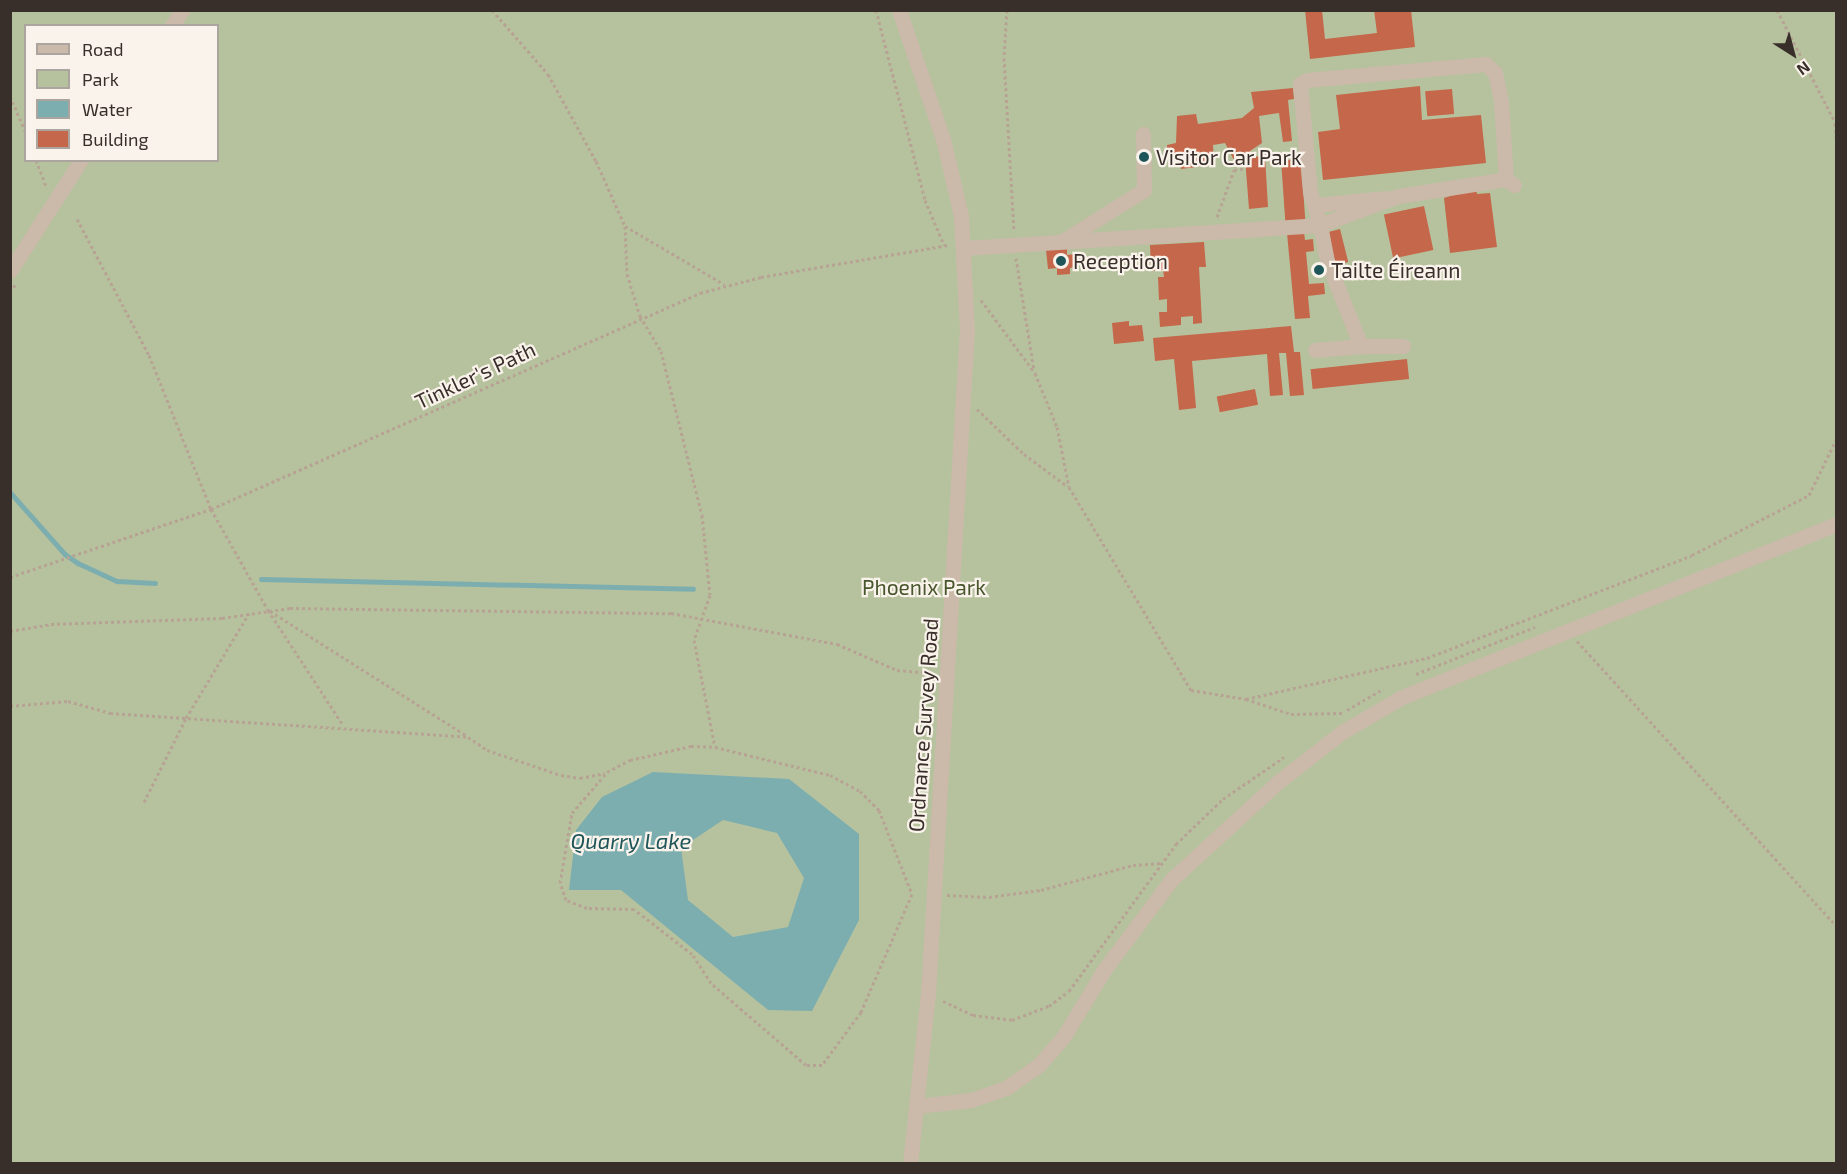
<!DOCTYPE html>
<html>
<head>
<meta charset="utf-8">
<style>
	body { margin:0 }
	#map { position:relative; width:1847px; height:1174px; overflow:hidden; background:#f3e9de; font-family:"Exo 2",sans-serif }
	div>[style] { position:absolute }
	.green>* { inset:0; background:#b6c29e }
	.water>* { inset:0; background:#7daeaf }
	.stream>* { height:4.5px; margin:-2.25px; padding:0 2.25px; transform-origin:2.25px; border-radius:2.25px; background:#7daeaf }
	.building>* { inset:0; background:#c5674a; transform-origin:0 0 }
	.path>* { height:3px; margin-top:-1.5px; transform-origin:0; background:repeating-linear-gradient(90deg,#b7a394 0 3px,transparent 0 6px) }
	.minor>* { height:15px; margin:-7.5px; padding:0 7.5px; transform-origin:7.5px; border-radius:7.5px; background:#cbb9aa }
	.dots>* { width:16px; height:16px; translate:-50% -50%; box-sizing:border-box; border:3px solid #faf3eb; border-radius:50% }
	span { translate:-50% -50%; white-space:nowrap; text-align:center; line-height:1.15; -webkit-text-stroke:4.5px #faf3eb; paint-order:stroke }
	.poi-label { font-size:21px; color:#382e2a }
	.left { translate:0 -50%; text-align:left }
	.street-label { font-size:21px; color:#382e2a }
	.park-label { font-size:21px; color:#48562d }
	.water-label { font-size:22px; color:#1f565a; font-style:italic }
	.frame { position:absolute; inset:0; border:12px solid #382e2a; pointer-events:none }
	.legend { position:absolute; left:24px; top:24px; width:195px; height:138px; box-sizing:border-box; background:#faf3eb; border:2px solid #aca49e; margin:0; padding:8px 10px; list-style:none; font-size:18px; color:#382e2a }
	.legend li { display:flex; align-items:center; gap:12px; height:30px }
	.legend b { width:30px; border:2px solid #aca49e }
	.north { position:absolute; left:1763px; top:24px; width:60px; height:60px; -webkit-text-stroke:4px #faf3eb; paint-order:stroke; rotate:144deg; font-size:16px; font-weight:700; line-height:24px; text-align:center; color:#382e2a }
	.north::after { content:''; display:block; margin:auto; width:21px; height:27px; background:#382e2a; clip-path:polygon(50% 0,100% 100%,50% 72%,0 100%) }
</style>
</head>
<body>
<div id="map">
	<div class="green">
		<div style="clip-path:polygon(evenodd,10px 11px,1836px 11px,1836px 1163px,11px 1163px,10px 11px,26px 26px,218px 26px,218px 160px,26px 160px,26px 26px)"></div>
	</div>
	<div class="water">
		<div style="clip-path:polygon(evenodd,653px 772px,789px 779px,859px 834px,859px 920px,812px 1011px,768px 1010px,621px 890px,569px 890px,576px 830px,602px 797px,653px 772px,723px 820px,777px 833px,804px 878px,788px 927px,733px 937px,688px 900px,681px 848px,723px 820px)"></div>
	</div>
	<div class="stream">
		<div style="left:10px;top:492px;width:83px;rotate:48.4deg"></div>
		<div style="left:65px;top:554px;width:16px;rotate:35deg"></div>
		<div style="left:78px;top:563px;width:43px;rotate:24.8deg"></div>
		<div style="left:117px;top:581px;width:38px;rotate:3deg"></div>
		<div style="left:261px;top:579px;width:432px;rotate:1.3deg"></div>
	</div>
	<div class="building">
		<div style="clip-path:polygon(1305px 10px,1322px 10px,1325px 39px,1377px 33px,1374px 10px,1411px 10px,1415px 47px,1310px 59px)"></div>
		<div style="clip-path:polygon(1420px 86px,1422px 120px,1481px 115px,1486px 163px,1323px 180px,1318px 132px,1340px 129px,1336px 95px)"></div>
		<div style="clip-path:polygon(1293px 88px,1294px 99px,1288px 100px,1292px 141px,1283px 142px,1279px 113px,1259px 116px,1262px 143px,1250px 151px,1251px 157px,1265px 156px,1268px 207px,1249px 209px,1245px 158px,1234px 160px,1225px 143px,1213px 145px,1214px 160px,1203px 161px,1204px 166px,1181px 169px,1179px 155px,1168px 157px,1167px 145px,1176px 143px,1177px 116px,1196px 114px,1198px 124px,1242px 118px,1254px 108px,1251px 92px)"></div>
		<div style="left:1452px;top:89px;width:25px;height:27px;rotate:85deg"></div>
		<div style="left:1301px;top:159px;width:66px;height:20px;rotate:86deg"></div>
		<div style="clip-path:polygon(1476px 187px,1477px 194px,1490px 193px,1497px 247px,1450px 253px,1444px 198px)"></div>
		<div style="left:1424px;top:206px;width:45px;height:41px;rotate:78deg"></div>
		<div style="left:1340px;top:229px;width:34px;height:13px;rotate:76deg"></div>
		<div style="clip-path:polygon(1304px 232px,1305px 240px,1313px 239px,1314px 251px,1306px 252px,1309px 284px,1324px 283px,1325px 294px,1308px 296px,1310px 318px,1295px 319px,1287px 233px)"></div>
		<div style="clip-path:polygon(1204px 242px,1206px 267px,1199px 267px,1202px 323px,1193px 324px,1193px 316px,1181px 317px,1181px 325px,1160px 327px,1159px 312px,1167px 312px,1167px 299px,1159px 300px,1158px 277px,1164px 277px,1163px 270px,1151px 271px,1150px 245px)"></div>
		<div style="clip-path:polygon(1067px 249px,1067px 255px,1075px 254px,1076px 267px,1070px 268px,1070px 274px,1057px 275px,1057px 268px,1048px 269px,1046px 250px)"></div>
		<div style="clip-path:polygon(1129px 321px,1129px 326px,1142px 325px,1144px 341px,1114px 344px,1112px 323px)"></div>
		<div style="clip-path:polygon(1291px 326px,1294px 352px,1300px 352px,1304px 395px,1290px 396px,1286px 353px,1279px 353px,1283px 395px,1270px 396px,1267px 354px,1192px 361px,1196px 408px,1179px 410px,1174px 359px,1155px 361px,1153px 338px)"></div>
		<div style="left:1407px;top:359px;width:20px;height:97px;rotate:84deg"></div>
		<div style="left:1255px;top:389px;width:16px;height:39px;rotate:79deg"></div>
	</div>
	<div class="path">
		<div style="left:492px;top:10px;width:85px;rotate:48.8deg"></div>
		<div style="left:548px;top:74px;width:99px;rotate:61.1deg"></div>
		<div style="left:596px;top:161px;width:71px;rotate:66deg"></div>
		<div style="left:625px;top:226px;width:48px;rotate:87.6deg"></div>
		<div style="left:627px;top:274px;width:44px;rotate:72.8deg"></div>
		<div style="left:640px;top:316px;width:41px;rotate:59deg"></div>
		<div style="left:661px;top:351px;width:169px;rotate:76deg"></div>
		<div style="left:702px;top:515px;width:80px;rotate:84.3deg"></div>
		<div style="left:710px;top:595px;width:48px;rotate:109.6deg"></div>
		<div style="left:694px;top:640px;width:109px;rotate:78.9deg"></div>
		<div style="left:715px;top:747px;width:118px;rotate:13.7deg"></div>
		<div style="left:830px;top:775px;width:34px;rotate:28deg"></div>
		<div style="left:860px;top:791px;width:27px;rotate:45deg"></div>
		<div style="left:879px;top:810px;width:90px;rotate:68.6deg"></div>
		<div style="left:912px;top:894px;width:129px;rotate:113.4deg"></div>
		<div style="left:861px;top:1012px;width:66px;rotate:126.3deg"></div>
		<div style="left:822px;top:1065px;width:16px;rotate:180deg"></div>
		<div style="left:806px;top:1065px;width:125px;rotate:-139.2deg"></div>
		<div style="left:711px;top:983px;width:35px;rotate:-123deg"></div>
		<div style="left:692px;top:954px;width:73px;rotate:-142.2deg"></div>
		<div style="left:634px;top:909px;width:47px;rotate:-178.8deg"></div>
		<div style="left:587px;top:908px;width:22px;rotate:-159deg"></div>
		<div style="left:566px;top:900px;width:18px;rotate:-109deg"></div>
		<div style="left:560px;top:883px;width:71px;rotate:-80.3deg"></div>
		<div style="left:572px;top:813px;width:54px;rotate:-49.5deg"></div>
		<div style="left:607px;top:772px;width:26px;rotate:-28deg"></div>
		<div style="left:630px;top:760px;width:63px;rotate:-12.9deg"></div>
		<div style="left:691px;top:746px;width:24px;rotate:2deg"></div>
		<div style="left:876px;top:10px;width:196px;rotate:75.5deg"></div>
		<div style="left:925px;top:200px;width:49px;rotate:67.1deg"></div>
		<div style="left:1007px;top:10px;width:48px;rotate:93.6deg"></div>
		<div style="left:1004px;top:58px;width:172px;rotate:86.7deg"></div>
		<div style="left:1777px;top:10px;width:128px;rotate:62.6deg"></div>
		<div style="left:10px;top:96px;width:40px;rotate:66.6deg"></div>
		<div style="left:1835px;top:123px;width:16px;rotate:86deg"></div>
		<div style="left:36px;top:160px;width:30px;rotate:69deg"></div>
		<div style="left:1217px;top:217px;width:50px;rotate:-70.1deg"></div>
		<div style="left:1234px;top:170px;width:12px;rotate:-9deg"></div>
		<div style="left:77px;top:219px;width:154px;rotate:62.1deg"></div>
		<div style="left:149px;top:355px;width:166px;rotate:68.1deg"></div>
		<div style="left:211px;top:509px;width:116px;rotate:60.6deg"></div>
		<div style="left:268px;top:610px;width:137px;rotate:56.9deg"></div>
		<div style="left:625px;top:226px;width:115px;rotate:30.4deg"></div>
		<div style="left:1016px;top:258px;width:113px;rotate:80.9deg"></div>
		<div style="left:10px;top:292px;width:9px;rotate:-54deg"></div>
		<div style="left:981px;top:300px;width:91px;rotate:53.5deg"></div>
		<div style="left:1035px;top:373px;width:58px;rotate:67.8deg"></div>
		<div style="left:1057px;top:427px;width:61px;rotate:78.7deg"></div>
		<div style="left:1069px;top:487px;width:237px;rotate:59deg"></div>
		<div style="left:1191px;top:690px;width:56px;rotate:9.3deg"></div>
		<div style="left:1246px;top:699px;width:47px;rotate:18.4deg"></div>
		<div style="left:1291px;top:714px;width:51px;rotate:-1.1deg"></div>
		<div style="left:977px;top:409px;width:65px;rotate:43.8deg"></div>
		<div style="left:1024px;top:454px;width:54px;rotate:36.7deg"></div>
		<div style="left:10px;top:577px;width:212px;rotate:-18.7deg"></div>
		<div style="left:211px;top:509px;width:535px;rotate:-23.83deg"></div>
		<div style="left:700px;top:293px;width:63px;rotate:-14.7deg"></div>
		<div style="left:761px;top:277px;width:190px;rotate:-9.7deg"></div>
		<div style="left:270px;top:611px;width:233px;rotate:32.4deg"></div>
		<div style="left:10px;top:631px;width:42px;rotate:-9.7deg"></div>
		<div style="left:51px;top:624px;width:171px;rotate:-2deg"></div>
		<div style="left:222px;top:618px;width:69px;rotate:-8.4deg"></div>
		<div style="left:290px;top:608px;width:381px;rotate:0.8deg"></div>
		<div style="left:671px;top:613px;width:169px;rotate:10.6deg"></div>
		<div style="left:837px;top:644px;width:65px;rotate:23.4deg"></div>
		<div style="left:897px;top:670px;width:34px;rotate:5deg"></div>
		<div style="left:1577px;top:641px;width:385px;rotate:47.7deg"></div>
		<div style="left:1416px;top:674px;width:128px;rotate:-21.6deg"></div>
		<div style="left:1246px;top:699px;width:186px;rotate:-12.8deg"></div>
		<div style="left:1427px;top:658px;width:284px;rotate:-21.2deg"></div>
		<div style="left:1692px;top:555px;width:131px;rotate:-27.1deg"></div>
		<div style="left:1809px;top:495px;width:61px;rotate:-63.9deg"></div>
		<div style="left:10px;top:706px;width:58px;rotate:-4.9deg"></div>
		<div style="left:68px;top:701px;width:44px;rotate:15.9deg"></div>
		<div style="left:110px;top:713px;width:359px;rotate:3.8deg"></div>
		<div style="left:468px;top:737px;width:23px;rotate:34deg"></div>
		<div style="left:487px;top:750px;width:78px;rotate:18.7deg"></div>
		<div style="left:561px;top:775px;width:19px;rotate:9deg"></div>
		<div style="left:580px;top:778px;width:25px;rotate:-11deg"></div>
		<div style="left:1347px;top:710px;width:42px;rotate:-30.3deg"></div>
		<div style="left:144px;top:802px;width:94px;rotate:-63.4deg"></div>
		<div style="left:186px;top:718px;width:122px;rotate:-59deg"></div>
		<div style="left:947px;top:895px;width:42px;rotate:2.7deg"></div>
		<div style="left:989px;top:897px;width:52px;rotate:-7.7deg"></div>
		<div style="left:1041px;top:890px;width:95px;rotate:-15.2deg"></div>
		<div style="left:1133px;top:865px;width:28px;rotate:-4deg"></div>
		<div style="left:943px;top:1001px;width:33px;rotate:25deg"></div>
		<div style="left:973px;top:1015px;width:39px;rotate:7deg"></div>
		<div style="left:1012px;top:1020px;width:40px;rotate:-21deg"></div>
		<div style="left:1049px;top:1006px;width:25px;rotate:-37deg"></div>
		<div style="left:1069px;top:991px;width:182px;rotate:-53.9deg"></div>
		<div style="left:1176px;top:844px;width:65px;rotate:-43.8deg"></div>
		<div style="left:1223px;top:799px;width:74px;rotate:-34.5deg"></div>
	</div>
	<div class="minor">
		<div style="left:899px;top:10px;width:136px;rotate:71.2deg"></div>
		<div style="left:943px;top:139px;width:79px;rotate:76.8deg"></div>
		<div style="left:961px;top:216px;width:113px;rotate:87deg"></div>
		<div style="left:967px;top:329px;width:665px;rotate:93.36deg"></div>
		<div style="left:928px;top:993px;width:172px;rotate:96deg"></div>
		<div style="left:172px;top:26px;width:19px;rotate:-58deg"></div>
		<div style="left:1506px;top:179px;width:78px;rotate:-93.7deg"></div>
		<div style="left:1501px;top:101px;width:29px;rotate:-102deg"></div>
		<div style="left:1495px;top:73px;width:13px;rotate:-135deg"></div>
		<div style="left:1486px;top:64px;width:180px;rotate:174.9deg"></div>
		<div style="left:1307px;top:80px;width:8px;rotate:150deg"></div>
		<div style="left:1300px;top:84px;width:108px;rotate:84.7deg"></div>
		<div style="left:1310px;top:192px;width:34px;rotate:73deg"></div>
		<div style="left:1320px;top:225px;width:83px;rotate:-20.4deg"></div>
		<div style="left:1398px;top:196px;width:109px;rotate:-8.9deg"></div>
		<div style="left:1506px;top:179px;width:10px;rotate:37deg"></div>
		<div style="left:1316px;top:205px;width:70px;rotate:-5.7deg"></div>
		<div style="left:1064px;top:240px;width:94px;rotate:-32deg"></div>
		<div style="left:1144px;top:190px;width:56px;rotate:-91deg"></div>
		<div style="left:964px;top:248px;width:357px;rotate:-3.7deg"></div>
		<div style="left:1320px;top:225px;width:37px;rotate:79deg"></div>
		<div style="left:1327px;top:261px;width:92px;rotate:68.2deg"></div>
		<div style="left:1361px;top:346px;width:42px"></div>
		<div style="left:10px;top:271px;width:132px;rotate:-57.4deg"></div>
		<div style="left:1315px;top:350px;width:46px;rotate:-5deg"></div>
		<div style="left:917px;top:1106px;width:54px;rotate:-6.3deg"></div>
		<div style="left:971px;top:1100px;width:37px;rotate:-19deg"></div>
		<div style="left:1006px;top:1088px;width:39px;rotate:-35deg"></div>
		<div style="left:1038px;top:1066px;width:40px;rotate:-49deg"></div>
		<div style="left:1064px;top:1036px;width:77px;rotate:-58.8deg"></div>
		<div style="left:1104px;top:970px;width:112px;rotate:-53.3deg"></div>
		<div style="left:1171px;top:880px;width:145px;rotate:-42.5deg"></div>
		<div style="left:1278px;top:782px;width:81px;rotate:-38deg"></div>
		<div style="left:1342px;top:732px;width:69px;rotate:-30.3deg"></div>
		<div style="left:1402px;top:697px;width:467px;rotate:-21.7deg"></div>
	</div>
	<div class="dots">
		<div style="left:1144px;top:157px;background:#1f565a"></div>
		<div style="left:1061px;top:261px;background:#1f565a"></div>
		<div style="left:1319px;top:270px;background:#1f565a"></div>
	</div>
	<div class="poi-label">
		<span class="left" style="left:1156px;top:157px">Visitor Car Park</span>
		<span class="left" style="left:1073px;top:261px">Reception</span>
		<span class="left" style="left:1331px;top:270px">Tailte Éireann</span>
	</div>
	<div class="street-label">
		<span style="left:475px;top:375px;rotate:-25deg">Tinkler's Path</span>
		<span style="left:923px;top:725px;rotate:-86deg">Ordnance Survey Road</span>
	</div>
	<div class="park-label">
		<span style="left:924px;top:587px">Phoenix Park</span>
	</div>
	<div class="water-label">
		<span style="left:631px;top:841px">Quarry Lake</span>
	</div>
	<div class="frame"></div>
	<ul class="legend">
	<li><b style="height:8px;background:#cbb9aa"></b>Road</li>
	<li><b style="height:16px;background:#b6c29e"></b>Park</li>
	<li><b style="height:16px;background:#7daeaf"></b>Water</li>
	<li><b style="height:16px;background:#c5674a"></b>Building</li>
	</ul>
	<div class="north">N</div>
</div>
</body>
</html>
